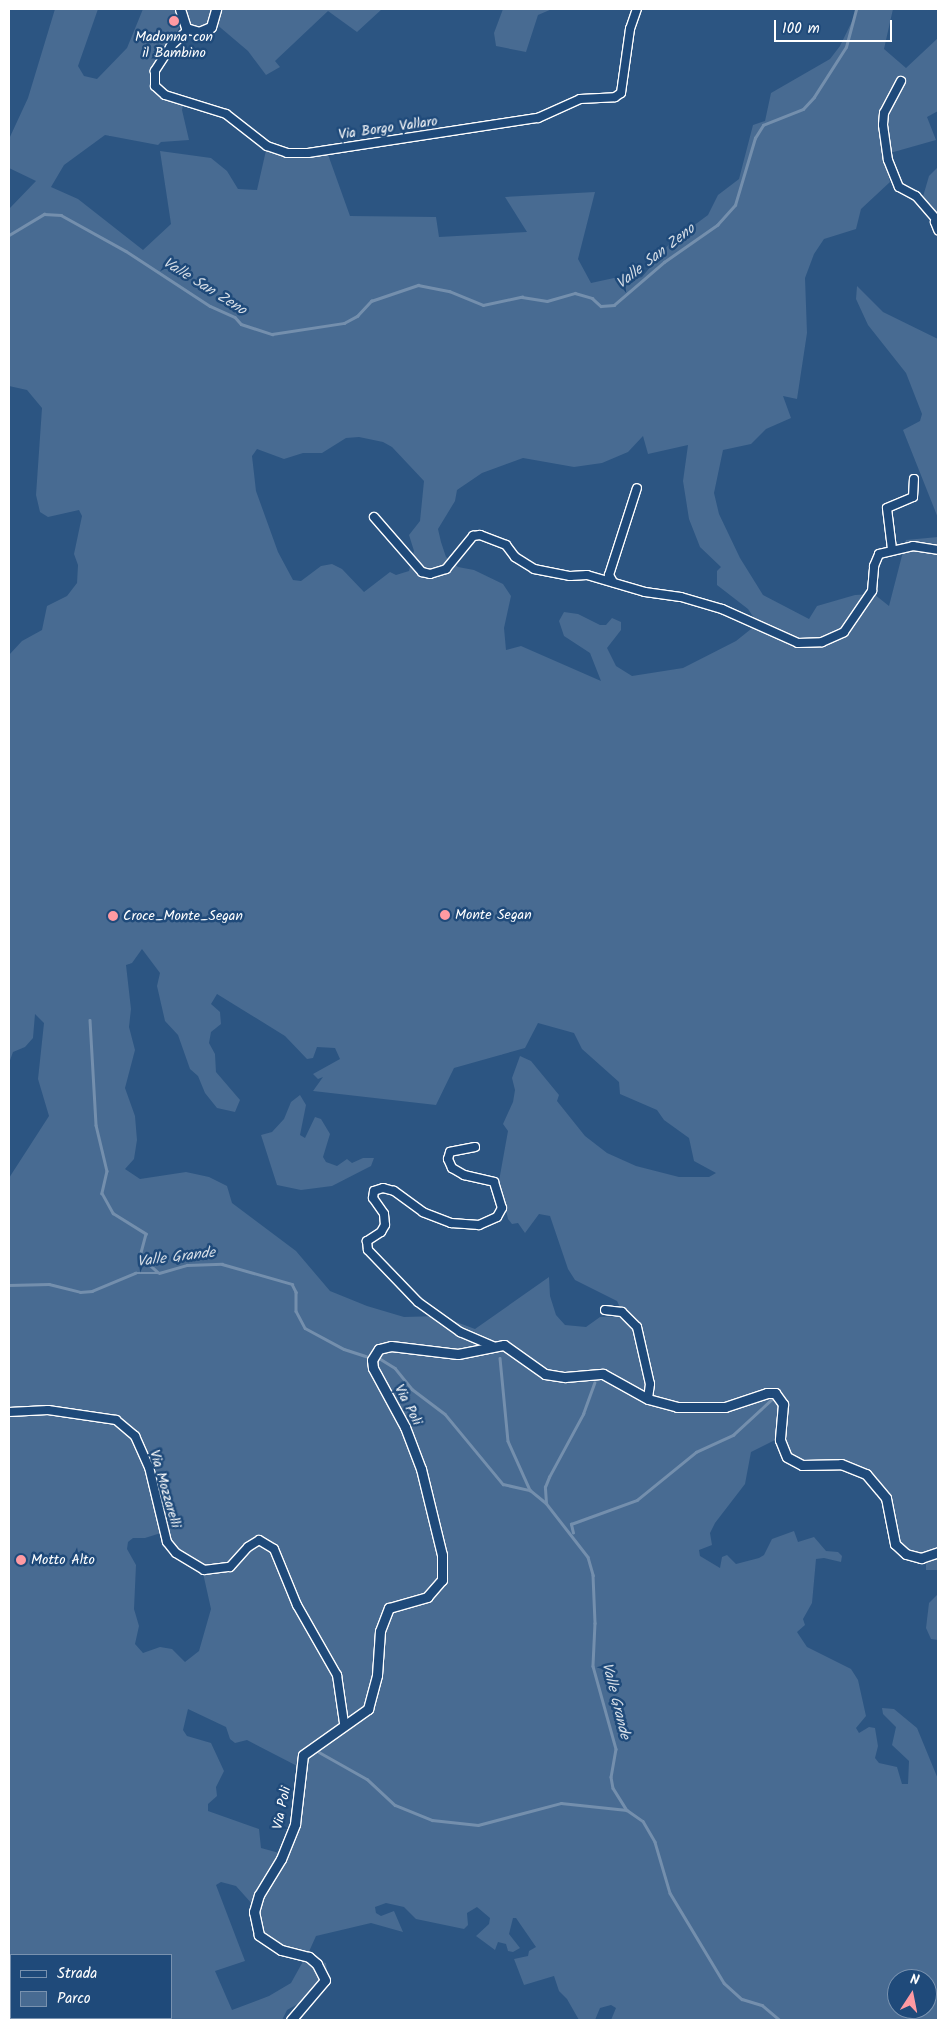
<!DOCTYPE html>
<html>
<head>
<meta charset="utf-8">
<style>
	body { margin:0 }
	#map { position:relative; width:947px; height:2029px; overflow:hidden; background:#2c5582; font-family:Kalam,sans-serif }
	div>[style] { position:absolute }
	.green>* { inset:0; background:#486b92 }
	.stream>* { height:2.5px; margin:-1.25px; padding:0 1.25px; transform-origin:1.25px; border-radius:1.25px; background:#748fad }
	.roads { filter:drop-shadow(1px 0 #fff) drop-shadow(-1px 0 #fff) drop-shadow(0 1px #fff) drop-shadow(0 -1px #fff) }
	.minor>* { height:8px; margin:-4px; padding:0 4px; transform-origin:4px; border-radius:4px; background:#1f4a7a }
	.tertiary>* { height:9px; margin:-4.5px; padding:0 4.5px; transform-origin:4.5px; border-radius:4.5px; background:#1f4a7a }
	.dots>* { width:14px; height:14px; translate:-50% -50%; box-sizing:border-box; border:2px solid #1f4a7a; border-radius:50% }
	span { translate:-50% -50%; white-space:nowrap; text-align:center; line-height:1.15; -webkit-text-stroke:5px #1f4a7a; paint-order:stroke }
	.poi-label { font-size:14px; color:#fff }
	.left { translate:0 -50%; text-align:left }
	.street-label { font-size:14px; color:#fff }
	.water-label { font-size:15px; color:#d5dde6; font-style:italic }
	.frame { position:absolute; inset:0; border:10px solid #fff; pointer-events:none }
	.legend { position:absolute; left:10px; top:1954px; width:162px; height:65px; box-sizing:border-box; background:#1f4a7a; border:1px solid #7992af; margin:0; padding:6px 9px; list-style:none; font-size:15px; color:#fff }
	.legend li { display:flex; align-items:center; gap:10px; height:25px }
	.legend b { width:25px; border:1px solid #7992af }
	.north { position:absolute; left:887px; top:1969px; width:50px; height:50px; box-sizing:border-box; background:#1f4a7a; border:1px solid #7992af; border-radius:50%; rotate:11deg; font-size:14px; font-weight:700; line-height:20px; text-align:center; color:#fff }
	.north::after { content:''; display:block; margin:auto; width:18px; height:22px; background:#ff9aa2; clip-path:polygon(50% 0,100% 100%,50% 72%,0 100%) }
	.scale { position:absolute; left:774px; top:20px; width:118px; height:22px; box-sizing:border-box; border:2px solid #fff; border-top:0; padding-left:6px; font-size:15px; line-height:18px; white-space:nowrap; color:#fff; -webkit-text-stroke:4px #1f4a7a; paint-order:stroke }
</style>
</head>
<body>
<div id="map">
	<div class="green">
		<div style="clip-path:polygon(evenodd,55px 9px,98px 9px,78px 66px,84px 76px,97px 79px,127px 48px,143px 9px,382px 9px,357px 32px,328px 11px,275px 61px,280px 67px,266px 75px,248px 51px,215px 23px,206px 28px,193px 27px,185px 17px,155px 71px,155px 86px,184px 101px,182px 110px,189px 140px,161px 142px,158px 145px,105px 135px,64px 165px,51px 187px,78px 199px,143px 250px,171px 224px,160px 151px,211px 158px,227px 171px,238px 189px,257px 190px,267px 146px,280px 152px,326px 149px,350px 216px,436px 217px,439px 237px,527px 232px,505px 197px,595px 192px,578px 259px,591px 283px,614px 278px,627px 281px,642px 277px,670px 243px,708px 215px,718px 195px,739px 179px,753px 125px,765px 121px,771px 93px,830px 59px,840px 46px,858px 9px,893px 9px,884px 49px,906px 68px,938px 38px,938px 111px,927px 117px,936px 140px,883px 155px,890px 182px,861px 209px,856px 229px,824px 239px,814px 254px,805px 278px,807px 333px,797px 399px,783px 396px,791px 418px,766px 429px,751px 444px,723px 450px,714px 493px,719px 514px,740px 558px,763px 595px,809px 619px,817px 606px,855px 595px,874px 594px,889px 606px,906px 540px,938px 537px,938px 1570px,926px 1570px,926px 1558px,896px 1545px,887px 1501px,875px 1483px,844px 1465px,794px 1464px,779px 1438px,751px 1452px,745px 1484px,715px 1523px,710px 1533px,712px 1545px,699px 1550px,700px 1556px,720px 1568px,722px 1557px,727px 1555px,736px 1564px,759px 1558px,764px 1555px,772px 1539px,794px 1531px,798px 1542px,814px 1537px,826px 1551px,838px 1552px,842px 1556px,841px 1562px,824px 1558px,816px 1559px,812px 1603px,803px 1619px,805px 1625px,797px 1632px,807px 1647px,851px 1669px,858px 1680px,866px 1716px,856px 1728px,859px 1733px,869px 1727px,875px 1728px,878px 1746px,875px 1758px,879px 1763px,897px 1767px,902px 1784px,908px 1784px,909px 1761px,892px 1745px,896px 1727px,883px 1714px,882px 1708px,894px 1709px,917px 1728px,938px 1779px,938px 2020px,611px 2020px,616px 2008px,611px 2005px,600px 2008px,595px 2020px,579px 2020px,567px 1999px,559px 1991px,554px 1976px,524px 1985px,514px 1959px,528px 1956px,529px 1951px,536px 1947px,516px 1918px,513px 1918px,509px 1934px,520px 1948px,513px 1952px,508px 1951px,506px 1944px,498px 1942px,495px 1950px,476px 1936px,489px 1924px,490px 1918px,477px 1907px,467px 1913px,468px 1925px,464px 1929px,416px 1919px,404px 1907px,386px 1903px,375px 1907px,376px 1913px,381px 1916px,394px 1911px,403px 1932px,371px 1923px,316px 1936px,307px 1956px,326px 1963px,328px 1979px,314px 1995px,287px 2010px,282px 2020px,9px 2020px,9px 1178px,49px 1116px,38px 1079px,44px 1023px,35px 1014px,33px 1038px,25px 1047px,13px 1052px,9px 1063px,9px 655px,22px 641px,42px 630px,47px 606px,67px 596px,77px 583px,78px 565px,74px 554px,82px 516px,79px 510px,48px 517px,40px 512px,36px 495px,42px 408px,27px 390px,9px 386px,9px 209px,36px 181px,9px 168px,9px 139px,28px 98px,55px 9px,643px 436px,648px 454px,688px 445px,683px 481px,689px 519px,700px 547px,721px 567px,717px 571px,717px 585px,748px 609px,754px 618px,751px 629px,736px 641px,683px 668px,632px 676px,616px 666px,607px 648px,621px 630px,621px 622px,612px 618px,606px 625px,600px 625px,578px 614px,564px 612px,559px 621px,564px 636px,590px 653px,601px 681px,521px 646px,506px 650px,504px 628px,511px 596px,503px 584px,474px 570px,458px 567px,446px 557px,441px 542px,438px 529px,455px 501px,457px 490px,482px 473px,523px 458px,574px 467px,602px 463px,628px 452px,643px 436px,55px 9px,359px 437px,383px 442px,392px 447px,424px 481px,420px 521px,409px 535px,414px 551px,409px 571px,396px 575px,390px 572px,364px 592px,342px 569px,332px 564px,321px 566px,301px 581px,293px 580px,278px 552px,256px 491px,252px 456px,257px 449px,284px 459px,303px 453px,322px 453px,346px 438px,359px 437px,55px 9px,142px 949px,160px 973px,157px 986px,165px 1021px,178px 1035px,190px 1069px,198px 1076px,205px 1093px,217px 1108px,235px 1112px,240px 1100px,216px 1072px,215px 1054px,209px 1043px,211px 1032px,221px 1024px,220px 1012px,211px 1004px,217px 994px,285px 1036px,307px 1059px,313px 1058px,317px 1047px,335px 1048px,340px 1059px,313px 1074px,318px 1079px,323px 1077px,313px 1091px,436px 1105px,454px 1068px,525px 1048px,538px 1023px,574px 1033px,582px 1049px,619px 1082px,620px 1094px,657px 1110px,664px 1120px,689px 1138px,694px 1161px,716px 1173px,709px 1177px,679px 1177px,636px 1166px,607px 1153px,585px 1136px,557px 1101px,559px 1095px,531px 1061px,520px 1056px,512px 1078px,515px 1090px,513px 1102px,503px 1124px,508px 1131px,497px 1192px,504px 1202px,508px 1219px,512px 1224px,518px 1223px,525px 1233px,539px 1214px,550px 1216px,568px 1269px,575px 1280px,617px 1301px,624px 1316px,600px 1317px,586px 1327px,565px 1325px,556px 1315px,550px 1296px,549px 1277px,475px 1329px,440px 1316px,404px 1317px,367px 1306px,330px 1291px,296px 1251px,232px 1203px,227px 1186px,209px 1177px,186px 1172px,140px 1179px,125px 1169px,134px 1159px,137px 1140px,135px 1116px,125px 1088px,135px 1050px,129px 1027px,131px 1009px,126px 965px,132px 963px,142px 949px,55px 9px,164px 1532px,186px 1562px,203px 1573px,211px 1609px,199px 1651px,185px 1662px,172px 1649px,160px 1647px,143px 1653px,135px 1644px,139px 1626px,134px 1609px,136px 1565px,127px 1549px,128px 1542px,133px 1538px,145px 1538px,164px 1532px,55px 9px,188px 1709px,226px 1727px,230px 1739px,235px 1743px,247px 1740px,301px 1768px,293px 1828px,283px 1854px,261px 1848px,259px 1829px,208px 1811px,208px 1804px,217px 1796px,216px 1787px,224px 1771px,211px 1743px,187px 1736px,183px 1730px,188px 1709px,55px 9px,221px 1882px,236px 1886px,253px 1905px,266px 1943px,306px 1956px,291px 1983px,269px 1996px,232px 2010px,215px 1971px,245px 1961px,216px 1885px,221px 1882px,55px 9px,11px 1955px,171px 1955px,171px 2018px,11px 2018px,11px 1955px,55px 9px,897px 1979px,927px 1979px,927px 2009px,897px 2009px,897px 1979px)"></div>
		<div style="clip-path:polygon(503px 9px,552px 9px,538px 15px,526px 52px,496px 46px,494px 33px)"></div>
		<div style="clip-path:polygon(938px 167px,938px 224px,922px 200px,929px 176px)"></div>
		<div style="clip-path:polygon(857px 286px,883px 312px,938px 339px,938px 518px,903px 430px,920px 421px,922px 414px,906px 373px,868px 325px,856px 299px)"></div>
		<div style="clip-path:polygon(300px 1095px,306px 1105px,300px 1135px,305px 1138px,315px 1117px,321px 1119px,330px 1134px,323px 1157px,326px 1162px,337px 1166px,347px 1159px,352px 1163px,363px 1158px,374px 1158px,371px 1166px,332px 1186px,301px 1190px,277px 1185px,261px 1135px,272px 1132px,284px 1119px,291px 1102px)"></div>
		<div style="clip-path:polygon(938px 1594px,938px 1640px,931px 1639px,926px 1628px,929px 1603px)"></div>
	</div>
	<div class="stream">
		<div style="left:9px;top:235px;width:41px;rotate:-31deg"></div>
		<div style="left:44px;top:214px;width:17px;rotate:3deg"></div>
		<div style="left:61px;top:215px;width:74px;rotate:29deg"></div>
		<div style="left:126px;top:251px;width:100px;rotate:33.2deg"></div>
		<div style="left:210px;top:306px;width:27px;rotate:24deg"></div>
		<div style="left:235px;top:317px;width:9px;rotate:49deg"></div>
		<div style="left:241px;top:324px;width:33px;rotate:18deg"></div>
		<div style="left:272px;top:334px;width:73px;rotate:-8.7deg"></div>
		<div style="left:344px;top:323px;width:15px;rotate:-28deg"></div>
		<div style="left:357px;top:316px;width:21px;rotate:-47deg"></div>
		<div style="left:371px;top:301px;width:50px;rotate:-18.8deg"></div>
		<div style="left:418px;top:285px;width:32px;rotate:11deg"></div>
		<div style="left:449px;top:291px;width:37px;rotate:22deg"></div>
		<div style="left:483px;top:305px;width:40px;rotate:-12deg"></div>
		<div style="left:522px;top:297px;width:25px;rotate:9deg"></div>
		<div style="left:547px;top:301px;width:29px;rotate:-16deg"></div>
		<div style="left:575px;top:293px;width:18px;rotate:16deg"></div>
		<div style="left:592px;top:298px;width:12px;rotate:42deg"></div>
		<div style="left:601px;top:306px;width:13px;rotate:-4deg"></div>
		<div style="left:614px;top:305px;width:66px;rotate:-40.7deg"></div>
		<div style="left:664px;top:262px;width:65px;rotate:-34.9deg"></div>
		<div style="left:717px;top:225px;width:27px;rotate:-48deg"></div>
		<div style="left:735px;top:205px;width:70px;rotate:-73.4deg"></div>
		<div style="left:755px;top:138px;width:15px;rotate:-58deg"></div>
		<div style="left:763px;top:125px;width:43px;rotate:-21.8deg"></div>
		<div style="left:803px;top:109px;width:16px;rotate:-47deg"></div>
		<div style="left:814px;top:97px;width:59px;rotate:-57.4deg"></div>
		<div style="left:846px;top:47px;width:39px;rotate:-75deg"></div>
		<div style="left:90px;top:1020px;width:105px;rotate:86.7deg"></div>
		<div style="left:96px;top:1125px;width:47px;rotate:76.6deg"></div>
		<div style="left:107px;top:1171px;width:23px;rotate:103deg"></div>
		<div style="left:102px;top:1193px;width:23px;rotate:61deg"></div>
		<div style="left:113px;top:1213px;width:39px;rotate:32deg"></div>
		<div style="left:146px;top:1234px;width:23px;rotate:105deg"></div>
		<div style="left:140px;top:1256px;width:24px;rotate:42deg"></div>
		<div style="left:9px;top:1285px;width:40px;rotate:-1.4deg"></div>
		<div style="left:49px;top:1284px;width:32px;rotate:14deg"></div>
		<div style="left:80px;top:1292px;width:12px;rotate:-5deg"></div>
		<div style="left:92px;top:1291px;width:47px;rotate:-22.7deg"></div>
		<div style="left:135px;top:1273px;width:24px"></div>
		<div style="left:159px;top:1273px;width:29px;rotate:-16deg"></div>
		<div style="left:187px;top:1265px;width:35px;rotate:-2deg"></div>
		<div style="left:222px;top:1264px;width:73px;rotate:15.9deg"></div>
		<div style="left:292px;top:1284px;width:9px;rotate:63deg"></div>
		<div style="left:296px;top:1292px;width:19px;rotate:90deg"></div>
		<div style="left:296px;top:1311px;width:19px;rotate:62deg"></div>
		<div style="left:305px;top:1328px;width:44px;rotate:28.3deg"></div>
		<div style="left:344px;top:1349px;width:23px;rotate:18deg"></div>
		<div style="left:379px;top:1358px;width:19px;rotate:32deg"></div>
		<div style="left:395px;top:1368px;width:27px;rotate:51deg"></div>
		<div style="left:412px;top:1389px;width:41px;rotate:37.1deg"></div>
		<div style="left:445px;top:1414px;width:91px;rotate:50.4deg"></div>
		<div style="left:503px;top:1484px;width:28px;rotate:13deg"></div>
		<div style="left:530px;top:1490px;width:21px;rotate:39deg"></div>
		<div style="left:546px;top:1503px;width:68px;rotate:52.1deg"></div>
		<div style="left:588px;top:1557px;width:19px;rotate:74deg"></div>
		<div style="left:593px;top:1575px;width:48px;rotate:87.6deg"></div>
		<div style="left:595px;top:1623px;width:43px;rotate:92.7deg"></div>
		<div style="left:593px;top:1666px;width:86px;rotate:74.5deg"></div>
		<div style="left:616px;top:1749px;width:28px;rotate:100deg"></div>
		<div style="left:611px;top:1777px;width:11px;rotate:80deg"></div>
		<div style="left:613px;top:1788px;width:26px;rotate:58deg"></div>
		<div style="left:627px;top:1810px;width:19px;rotate:35deg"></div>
		<div style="left:643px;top:1821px;width:24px;rotate:60deg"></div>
		<div style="left:655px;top:1842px;width:53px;rotate:73.6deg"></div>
		<div style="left:670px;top:1893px;width:105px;rotate:59deg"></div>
		<div style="left:724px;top:1983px;width:24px;rotate:42deg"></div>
		<div style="left:742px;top:1999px;width:21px;rotate:17deg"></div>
		<div style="left:762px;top:2005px;width:23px;rotate:40deg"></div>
		<div style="left:500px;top:1358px;width:83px;rotate:84.5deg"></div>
		<div style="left:508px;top:1441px;width:54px;rotate:65.8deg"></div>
		<div style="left:546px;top:1503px;width:16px;rotate:-94deg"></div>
		<div style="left:545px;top:1487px;width:11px;rotate:-68deg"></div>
		<div style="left:549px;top:1477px;width:72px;rotate:-61.6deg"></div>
		<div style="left:583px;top:1414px;width:33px;rotate:-70deg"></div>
		<div style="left:573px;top:1533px;width:9px;rotate:-103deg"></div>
		<div style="left:571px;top:1524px;width:70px;rotate:-20deg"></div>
		<div style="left:637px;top:1500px;width:76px;rotate:-39.1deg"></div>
		<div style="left:696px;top:1452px;width:41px;rotate:-24.7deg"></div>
		<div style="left:733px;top:1435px;width:53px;rotate:-42.7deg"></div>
		<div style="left:319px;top:1752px;width:55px;rotate:29.4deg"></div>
		<div style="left:367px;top:1779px;width:38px;rotate:43deg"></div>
		<div style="left:395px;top:1805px;width:40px;rotate:22deg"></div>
		<div style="left:432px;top:1820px;width:46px;rotate:6.2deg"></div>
		<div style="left:478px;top:1825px;width:86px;rotate:-14.8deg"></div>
		<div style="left:561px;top:1803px;width:66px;rotate:6.1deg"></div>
		<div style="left:9px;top:1996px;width:3px;rotate:45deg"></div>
		<div style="left:25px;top:2018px;width:4px;rotate:27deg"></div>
	</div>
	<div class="roads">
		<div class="minor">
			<div style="left:189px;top:29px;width:25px;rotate:137deg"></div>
			<div style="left:171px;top:46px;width:30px;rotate:123deg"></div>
			<div style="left:155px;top:71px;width:15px;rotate:90deg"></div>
			<div style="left:155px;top:86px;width:13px;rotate:42deg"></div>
			<div style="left:165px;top:95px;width:64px;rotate:17.3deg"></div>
			<div style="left:226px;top:114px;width:52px;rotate:38deg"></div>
			<div style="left:267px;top:146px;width:21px;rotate:19deg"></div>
			<div style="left:287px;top:153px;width:21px"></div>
			<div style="left:308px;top:153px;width:233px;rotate:-8.7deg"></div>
			<div style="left:538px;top:118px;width:46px;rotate:-24.3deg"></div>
			<div style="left:580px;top:99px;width:35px;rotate:-3deg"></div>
			<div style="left:615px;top:97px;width:7px;rotate:-34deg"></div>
			<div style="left:621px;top:93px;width:65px;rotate:-82deg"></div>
			<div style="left:630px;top:29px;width:21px;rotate:-71deg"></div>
			<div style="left:901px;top:81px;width:36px;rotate:118deg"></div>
			<div style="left:884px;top:113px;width:12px;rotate:95deg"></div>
			<div style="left:883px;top:125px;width:35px;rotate:82deg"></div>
			<div style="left:888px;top:160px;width:29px;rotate:68deg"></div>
			<div style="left:899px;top:187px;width:19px;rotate:28deg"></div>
			<div style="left:916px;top:196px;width:30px;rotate:49deg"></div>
			<div style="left:938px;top:218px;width:5px;rotate:127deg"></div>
			<div style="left:935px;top:222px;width:9px;rotate:69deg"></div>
			<div style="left:374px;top:517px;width:73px;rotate:48.9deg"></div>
			<div style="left:422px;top:572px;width:8px;rotate:14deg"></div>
			<div style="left:430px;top:574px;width:17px;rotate:-17deg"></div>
			<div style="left:446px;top:569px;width:43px;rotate:-50.7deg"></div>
			<div style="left:473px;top:536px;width:7px;rotate:-8deg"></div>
			<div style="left:480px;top:535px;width:28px;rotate:21deg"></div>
			<div style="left:506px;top:545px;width:15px;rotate:53deg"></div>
			<div style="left:515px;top:557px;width:22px;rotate:32deg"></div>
			<div style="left:534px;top:569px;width:37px;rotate:11deg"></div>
			<div style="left:570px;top:576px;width:17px;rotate:-3deg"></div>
			<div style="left:587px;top:575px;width:60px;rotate:16.3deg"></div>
			<div style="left:645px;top:592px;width:36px;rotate:8deg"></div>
			<div style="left:681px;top:597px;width:43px;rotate:16.3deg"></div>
			<div style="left:722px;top:609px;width:83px;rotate:24.1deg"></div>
			<div style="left:798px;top:643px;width:24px;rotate:-2deg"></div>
			<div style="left:822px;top:642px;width:24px;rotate:-24deg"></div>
			<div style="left:844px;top:632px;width:50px;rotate:-55.7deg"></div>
			<div style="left:872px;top:591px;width:25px;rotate:-85deg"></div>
			<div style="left:874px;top:566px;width:13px;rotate:-67deg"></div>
			<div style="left:879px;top:554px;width:35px;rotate:-13deg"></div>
			<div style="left:913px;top:546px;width:25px;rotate:9deg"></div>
			<div style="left:892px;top:549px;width:41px;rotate:-97deg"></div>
			<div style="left:887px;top:508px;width:28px;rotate:-23deg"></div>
			<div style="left:913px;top:497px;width:18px;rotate:-87deg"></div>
			<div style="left:613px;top:582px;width:8px;rotate:-120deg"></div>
			<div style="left:609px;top:575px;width:91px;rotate:-72.2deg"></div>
			<div style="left:475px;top:1147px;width:25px;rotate:169deg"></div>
			<div style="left:450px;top:1152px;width:7px;rotate:106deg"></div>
			<div style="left:448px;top:1159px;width:10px;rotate:66deg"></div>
			<div style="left:452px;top:1168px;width:14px;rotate:30deg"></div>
			<div style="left:464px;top:1175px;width:31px;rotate:13deg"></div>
			<div style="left:494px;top:1182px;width:27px;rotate:73deg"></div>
			<div style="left:502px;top:1208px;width:10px;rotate:119deg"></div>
			<div style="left:497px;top:1217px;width:20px;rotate:156deg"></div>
			<div style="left:479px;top:1225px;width:28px;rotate:-176deg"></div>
			<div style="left:451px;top:1223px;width:30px;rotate:-159deg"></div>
			<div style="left:423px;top:1212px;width:36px;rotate:-144deg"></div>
			<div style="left:394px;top:1191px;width:11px;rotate:-165deg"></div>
			<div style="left:383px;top:1188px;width:9px;rotate:162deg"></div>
			<div style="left:374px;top:1191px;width:7px;rotate:98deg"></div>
			<div style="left:373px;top:1198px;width:19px;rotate:55deg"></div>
			<div style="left:384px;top:1214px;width:11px;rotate:85deg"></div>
			<div style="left:385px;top:1225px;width:8px;rotate:120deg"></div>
			<div style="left:381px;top:1232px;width:17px;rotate:147deg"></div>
			<div style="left:367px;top:1241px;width:9px;rotate:84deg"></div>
			<div style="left:368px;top:1250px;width:72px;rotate:46.1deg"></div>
			<div style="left:418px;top:1302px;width:52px;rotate:35.5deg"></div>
			<div style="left:460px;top:1332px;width:36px;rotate:23deg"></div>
			<div style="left:605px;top:1310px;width:17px;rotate:7deg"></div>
			<div style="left:622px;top:1312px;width:21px;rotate:45deg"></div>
			<div style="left:637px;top:1327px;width:58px;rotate:77.2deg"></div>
			<div style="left:650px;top:1384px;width:15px;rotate:98deg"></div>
			<div style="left:9px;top:1412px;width:39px;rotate:-3deg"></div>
			<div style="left:48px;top:1410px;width:69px;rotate:8.4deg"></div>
			<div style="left:116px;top:1420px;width:25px;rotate:40deg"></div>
			<div style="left:135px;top:1436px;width:34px;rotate:66deg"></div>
			<div style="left:149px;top:1467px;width:77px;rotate:76.5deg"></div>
			<div style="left:167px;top:1542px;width:14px;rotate:51deg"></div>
			<div style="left:176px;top:1553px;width:33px;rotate:31deg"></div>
			<div style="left:204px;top:1570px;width:26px;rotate:-7deg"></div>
			<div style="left:230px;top:1567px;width:27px;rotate:-48deg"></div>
			<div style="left:248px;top:1547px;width:13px;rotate:-32deg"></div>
			<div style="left:259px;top:1540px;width:17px;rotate:31deg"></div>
			<div style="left:274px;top:1549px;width:61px;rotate:67.7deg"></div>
			<div style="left:297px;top:1605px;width:81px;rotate:60.3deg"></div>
			<div style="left:337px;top:1675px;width:49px;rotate:81.7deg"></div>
		</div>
		<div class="tertiary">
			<div style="left:180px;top:9px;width:20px;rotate:72deg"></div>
			<div style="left:186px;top:28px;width:14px;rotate:17deg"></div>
			<div style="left:199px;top:32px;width:13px;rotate:-23deg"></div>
			<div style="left:211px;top:27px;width:19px;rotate:-74deg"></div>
			<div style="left:291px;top:2020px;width:52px;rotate:-49.6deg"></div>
			<div style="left:325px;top:1980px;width:18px;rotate:-117deg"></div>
			<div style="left:317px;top:1964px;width:11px;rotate:-139deg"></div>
			<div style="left:309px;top:1957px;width:29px;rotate:-166deg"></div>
			<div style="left:281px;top:1950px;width:27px;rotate:-146deg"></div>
			<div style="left:259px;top:1935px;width:24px;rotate:-102deg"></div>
			<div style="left:254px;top:1912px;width:18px;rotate:-74deg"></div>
			<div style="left:259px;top:1895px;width:42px;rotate:-58.6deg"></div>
			<div style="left:281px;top:1859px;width:38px;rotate:-68deg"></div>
			<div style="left:295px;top:1824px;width:69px;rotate:-83.4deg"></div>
			<div style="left:303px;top:1755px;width:80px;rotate:-35.3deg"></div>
			<div style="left:368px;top:1709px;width:35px;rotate:-75deg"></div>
			<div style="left:377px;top:1675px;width:44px;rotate:-86.1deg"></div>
			<div style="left:380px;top:1631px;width:25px;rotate:-69deg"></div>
			<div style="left:389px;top:1608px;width:40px;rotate:-16deg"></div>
			<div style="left:427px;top:1597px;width:23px;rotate:-49deg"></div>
			<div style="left:442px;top:1580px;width:25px;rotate:-90deg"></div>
			<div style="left:442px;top:1555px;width:89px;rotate:-103.7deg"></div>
			<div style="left:421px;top:1469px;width:45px;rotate:-110.9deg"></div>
			<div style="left:405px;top:1427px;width:67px;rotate:-118.5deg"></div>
			<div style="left:373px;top:1368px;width:8px;rotate:-97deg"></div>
			<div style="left:372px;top:1360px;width:13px;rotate:-58deg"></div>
			<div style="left:379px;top:1349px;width:12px;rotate:-14deg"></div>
			<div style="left:391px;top:1346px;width:67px;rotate:6.8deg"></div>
			<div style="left:458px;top:1354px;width:47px;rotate:-11.1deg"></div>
			<div style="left:504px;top:1345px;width:50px;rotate:35.3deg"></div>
			<div style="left:545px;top:1374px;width:20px;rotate:9deg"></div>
			<div style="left:565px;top:1377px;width:38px;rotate:-5deg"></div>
			<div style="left:603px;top:1374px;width:51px;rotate:29.1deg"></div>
			<div style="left:648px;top:1399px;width:30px;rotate:15deg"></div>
			<div style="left:677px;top:1407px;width:48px"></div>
			<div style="left:725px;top:1407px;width:44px;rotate:-18.4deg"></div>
			<div style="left:767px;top:1393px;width:8px"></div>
			<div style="left:775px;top:1393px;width:14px;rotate:54deg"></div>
			<div style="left:783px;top:1404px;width:36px;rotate:95deg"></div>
			<div style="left:780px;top:1440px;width:18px;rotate:68deg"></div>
			<div style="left:787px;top:1457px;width:17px;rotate:28deg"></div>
			<div style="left:802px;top:1465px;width:39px;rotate:-1deg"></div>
			<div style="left:841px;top:1464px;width:27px;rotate:22deg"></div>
			<div style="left:866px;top:1474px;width:31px;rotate:50deg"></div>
			<div style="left:886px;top:1498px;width:47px;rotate:78.9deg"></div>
			<div style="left:895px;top:1544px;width:15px;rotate:42deg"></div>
			<div style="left:906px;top:1554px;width:16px;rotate:15deg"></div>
			<div style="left:921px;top:1558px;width:18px;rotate:-19deg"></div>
		</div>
	</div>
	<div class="dots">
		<div style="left:174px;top:21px;background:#ff9aa2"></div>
		<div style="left:445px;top:915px;background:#ff9aa2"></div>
		<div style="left:113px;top:916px;background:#ff9aa2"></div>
		<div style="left:21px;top:1560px;background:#ff9aa2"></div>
	</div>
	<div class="poi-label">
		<span style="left:174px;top:45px">Madonna con<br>il Bambino</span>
		<span class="left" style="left:455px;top:915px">Monte Segan</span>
		<span class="left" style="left:123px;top:916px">Croce_Monte_Segan</span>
		<span class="left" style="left:31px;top:1560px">Motto Alto</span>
	</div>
	<div class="street-label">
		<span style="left:388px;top:128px;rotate:-8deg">Via Borgo Vallaro</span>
		<span style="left:408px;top:1405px;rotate:63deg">Via Poli</span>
		<span style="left:165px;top:1489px;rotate:74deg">Via Mozzarelli</span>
		<span style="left:282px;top:1808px;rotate:-78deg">Via Poli</span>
	</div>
	<div class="water-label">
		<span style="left:656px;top:257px;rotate:-38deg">Valle San Zeno</span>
		<span style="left:204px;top:287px;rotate:32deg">Valle San Zeno</span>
		<span style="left:176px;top:1258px;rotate:-7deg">Valle Grande</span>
		<span style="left:615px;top:1701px;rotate:76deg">Valle Grande</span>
	</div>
	<div class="frame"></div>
	<ul class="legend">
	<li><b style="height:6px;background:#1f4a7a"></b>Strada</li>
	<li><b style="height:14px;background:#486b92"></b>Parco</li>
	</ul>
	<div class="north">N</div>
	<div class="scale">100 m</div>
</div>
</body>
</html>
